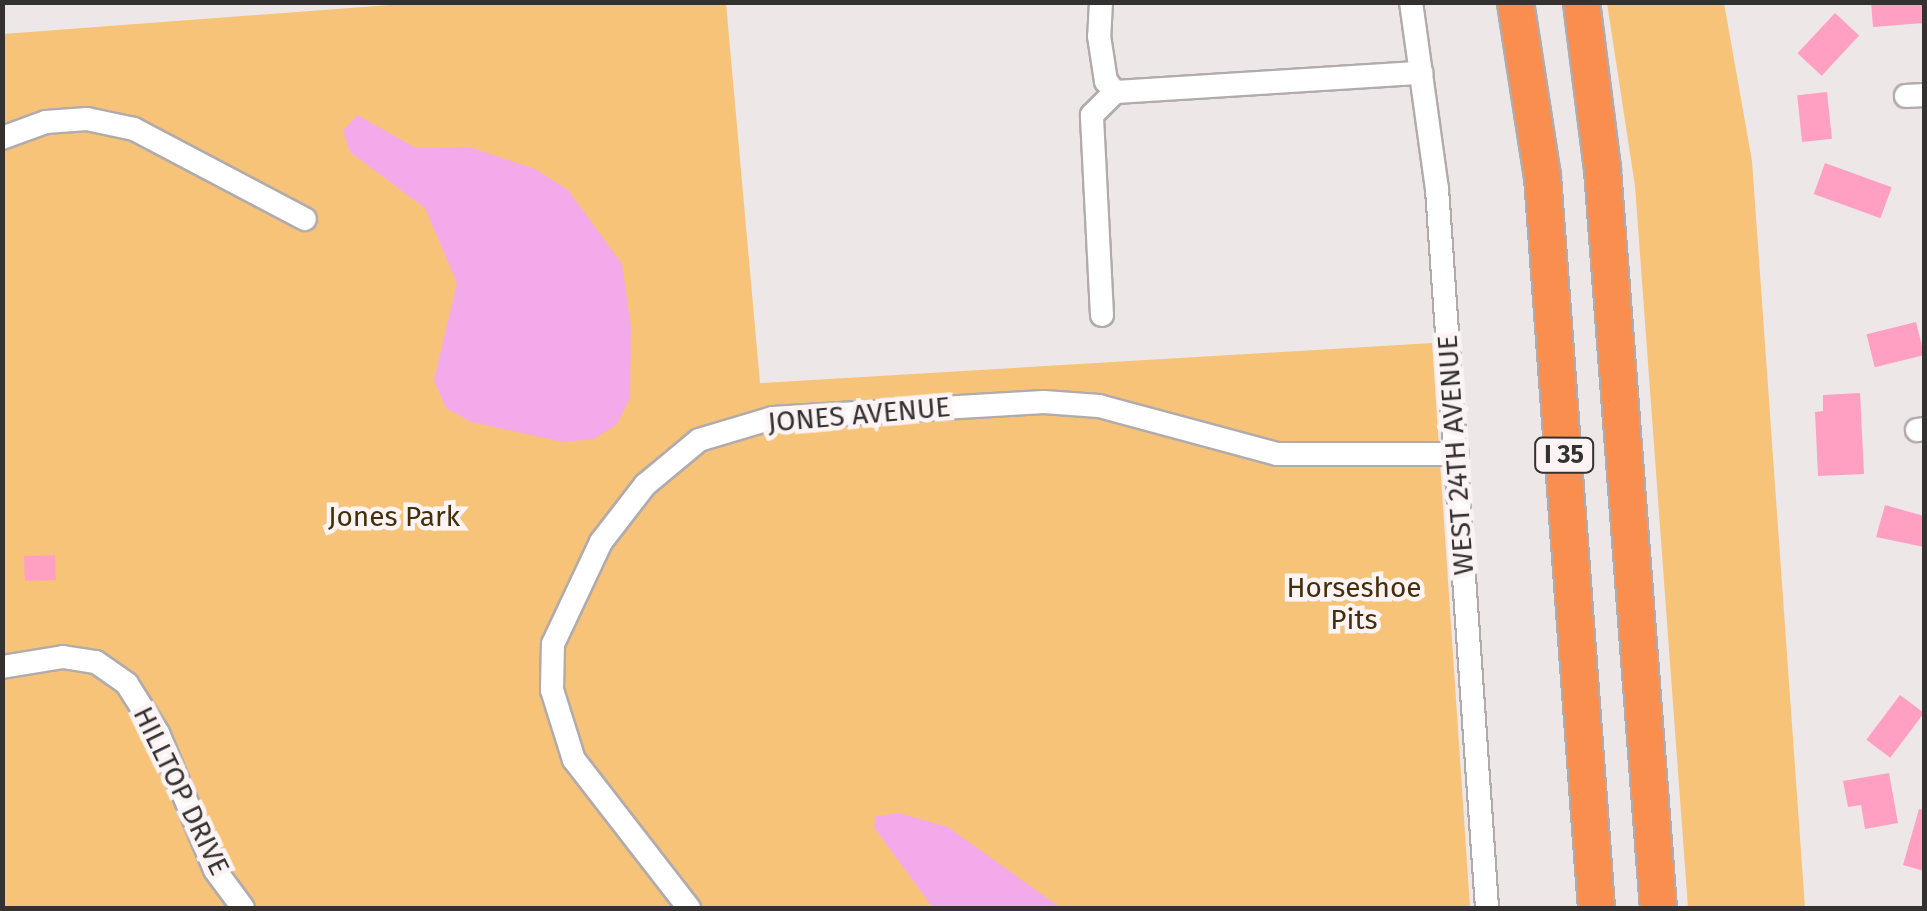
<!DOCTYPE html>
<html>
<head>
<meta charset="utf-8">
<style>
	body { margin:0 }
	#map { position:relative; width:1927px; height:911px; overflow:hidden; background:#eee7e7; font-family:"Fira Sans",sans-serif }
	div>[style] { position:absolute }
	.green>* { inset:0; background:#f6c379 }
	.water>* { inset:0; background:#f3aaeb }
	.building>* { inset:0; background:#ffa0c3; transform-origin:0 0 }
	.roads { filter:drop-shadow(2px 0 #b2abab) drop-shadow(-2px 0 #b2abab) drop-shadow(0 2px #b2abab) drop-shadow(0 -2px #b2abab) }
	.minor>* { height:22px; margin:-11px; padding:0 11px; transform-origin:11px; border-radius:11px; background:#fff }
	.highway>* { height:35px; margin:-17.5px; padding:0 17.5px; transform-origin:17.5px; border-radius:17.5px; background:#f98e4f }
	span { translate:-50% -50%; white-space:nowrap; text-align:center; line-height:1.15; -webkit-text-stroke:9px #fcf4f4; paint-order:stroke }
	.shield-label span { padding:2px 8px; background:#fcf4f4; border:2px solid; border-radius:8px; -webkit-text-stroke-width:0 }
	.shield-label { font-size:25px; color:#343231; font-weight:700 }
	.street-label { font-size:28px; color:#343231 }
	.park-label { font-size:28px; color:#452f0a }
	.frame { position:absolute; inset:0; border:5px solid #343231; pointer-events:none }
</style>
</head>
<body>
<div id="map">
	<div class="green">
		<div style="clip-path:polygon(416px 3px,726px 3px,760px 383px,1432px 343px,1470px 908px,3px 908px,3px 34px)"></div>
		<div style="clip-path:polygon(1607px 3px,1724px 3px,1752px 161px,1805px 908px,1688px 908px,1635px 186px)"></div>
	</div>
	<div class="water">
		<div style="clip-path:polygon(357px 115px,416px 148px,469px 147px,535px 169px,568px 190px,622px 264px,631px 328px,630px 398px,617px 424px,594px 439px,563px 442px,471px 422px,446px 408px,434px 380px,457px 283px,425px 208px,350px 152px,343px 131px)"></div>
		<div style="clip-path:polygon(899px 813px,948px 827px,1061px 908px,933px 908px,874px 827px,876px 816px)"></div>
	</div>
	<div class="building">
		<div style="clip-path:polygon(1871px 2px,1924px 2px,1924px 23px,1873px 27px)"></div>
		<div style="left:1835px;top:13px;width:33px;height:55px;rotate:43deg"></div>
		<div style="left:1827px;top:92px;width:47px;height:30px;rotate:84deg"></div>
		<div style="left:1825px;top:163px;width:71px;height:33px;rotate:20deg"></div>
		<div style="left:1916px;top:322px;width:34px;height:51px;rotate:76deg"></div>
		<div style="clip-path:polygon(1860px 393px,1864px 474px,1818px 476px,1815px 412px,1823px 411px,1823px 395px)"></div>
		<div style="clip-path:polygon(1885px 505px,1924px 516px,1924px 547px,1876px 537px)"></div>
		<div style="left:55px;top:555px;width:25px;height:31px;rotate:88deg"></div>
		<div style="left:1900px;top:695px;width:30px;height:56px;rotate:37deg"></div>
		<div style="clip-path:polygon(1889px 773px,1898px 823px,1865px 829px,1861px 805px,1848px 807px,1843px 781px)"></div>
		<div style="clip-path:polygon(1919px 809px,1924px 810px,1924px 871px,1903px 865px)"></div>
	</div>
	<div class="roads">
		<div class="minor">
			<div style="left:1101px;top:2px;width:34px;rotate:93deg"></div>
			<div style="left:1099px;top:36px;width:46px;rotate:81.2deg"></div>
			<div style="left:1106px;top:81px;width:14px;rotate:51deg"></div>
			<div style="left:1411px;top:2px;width:189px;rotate:82.1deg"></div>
			<div style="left:1437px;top:189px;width:721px;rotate:86.02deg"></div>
			<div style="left:1906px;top:96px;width:18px;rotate:-3deg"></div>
			<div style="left:2px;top:138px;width:47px;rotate:-20deg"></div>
			<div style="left:46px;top:122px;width:41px;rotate:-4.2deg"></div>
			<div style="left:87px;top:119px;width:48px;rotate:12deg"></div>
			<div style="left:134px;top:129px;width:193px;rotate:27.8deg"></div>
			<div style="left:1102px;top:315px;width:200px;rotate:-92.9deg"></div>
			<div style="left:1092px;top:115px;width:33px;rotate:-45deg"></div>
			<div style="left:1115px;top:92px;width:307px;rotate:-3.6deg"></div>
			<div style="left:1917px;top:430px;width:7px;rotate:-8deg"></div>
			<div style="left:2px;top:667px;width:62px;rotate:-9.3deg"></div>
			<div style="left:63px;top:657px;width:33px;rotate:9deg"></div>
			<div style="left:96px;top:662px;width:38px;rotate:35deg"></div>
			<div style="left:127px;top:684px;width:58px;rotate:57.7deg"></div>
			<div style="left:158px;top:733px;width:148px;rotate:67.4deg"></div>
			<div style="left:215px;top:870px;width:47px;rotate:53.6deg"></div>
			<div style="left:689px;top:908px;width:187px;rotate:-127.8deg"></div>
			<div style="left:574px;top:760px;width:73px;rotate:-107.4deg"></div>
			<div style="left:552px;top:690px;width:46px;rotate:-88.8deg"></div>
			<div style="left:553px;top:644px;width:113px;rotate:-64.8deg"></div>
			<div style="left:601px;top:542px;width:72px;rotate:-52.3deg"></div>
			<div style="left:645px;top:485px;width:70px;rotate:-39.8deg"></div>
			<div style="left:699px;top:440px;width:77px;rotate:-16.6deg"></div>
			<div style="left:773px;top:418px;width:271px;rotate:-3.4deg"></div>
			<div style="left:1044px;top:402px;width:55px;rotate:4.2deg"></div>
			<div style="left:1099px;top:406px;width:184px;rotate:15.1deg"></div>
			<div style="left:1277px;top:454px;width:180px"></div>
		</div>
		<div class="highway">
			<div style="left:1515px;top:2px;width:176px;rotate:81.2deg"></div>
			<div style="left:1542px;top:176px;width:734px;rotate:85.78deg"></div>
			<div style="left:1581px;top:2px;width:168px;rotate:82.8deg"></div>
			<div style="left:1602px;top:169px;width:741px;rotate:85.67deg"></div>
		</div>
	</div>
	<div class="shield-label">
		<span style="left:1564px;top:455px">I 35</span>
	</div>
	<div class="street-label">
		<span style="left:859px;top:415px;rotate:-5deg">JONES AVENUE</span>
		<span style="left:1456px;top:455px;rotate:-94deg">WEST 24TH AVENUE</span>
		<span style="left:181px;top:791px;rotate:64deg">HILLTOP DRIVE</span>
	</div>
	<div class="park-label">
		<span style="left:394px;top:517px">Jones Park</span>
		<span style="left:1354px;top:604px">Horseshoe<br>Pits</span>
	</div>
	<div class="frame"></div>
</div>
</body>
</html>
